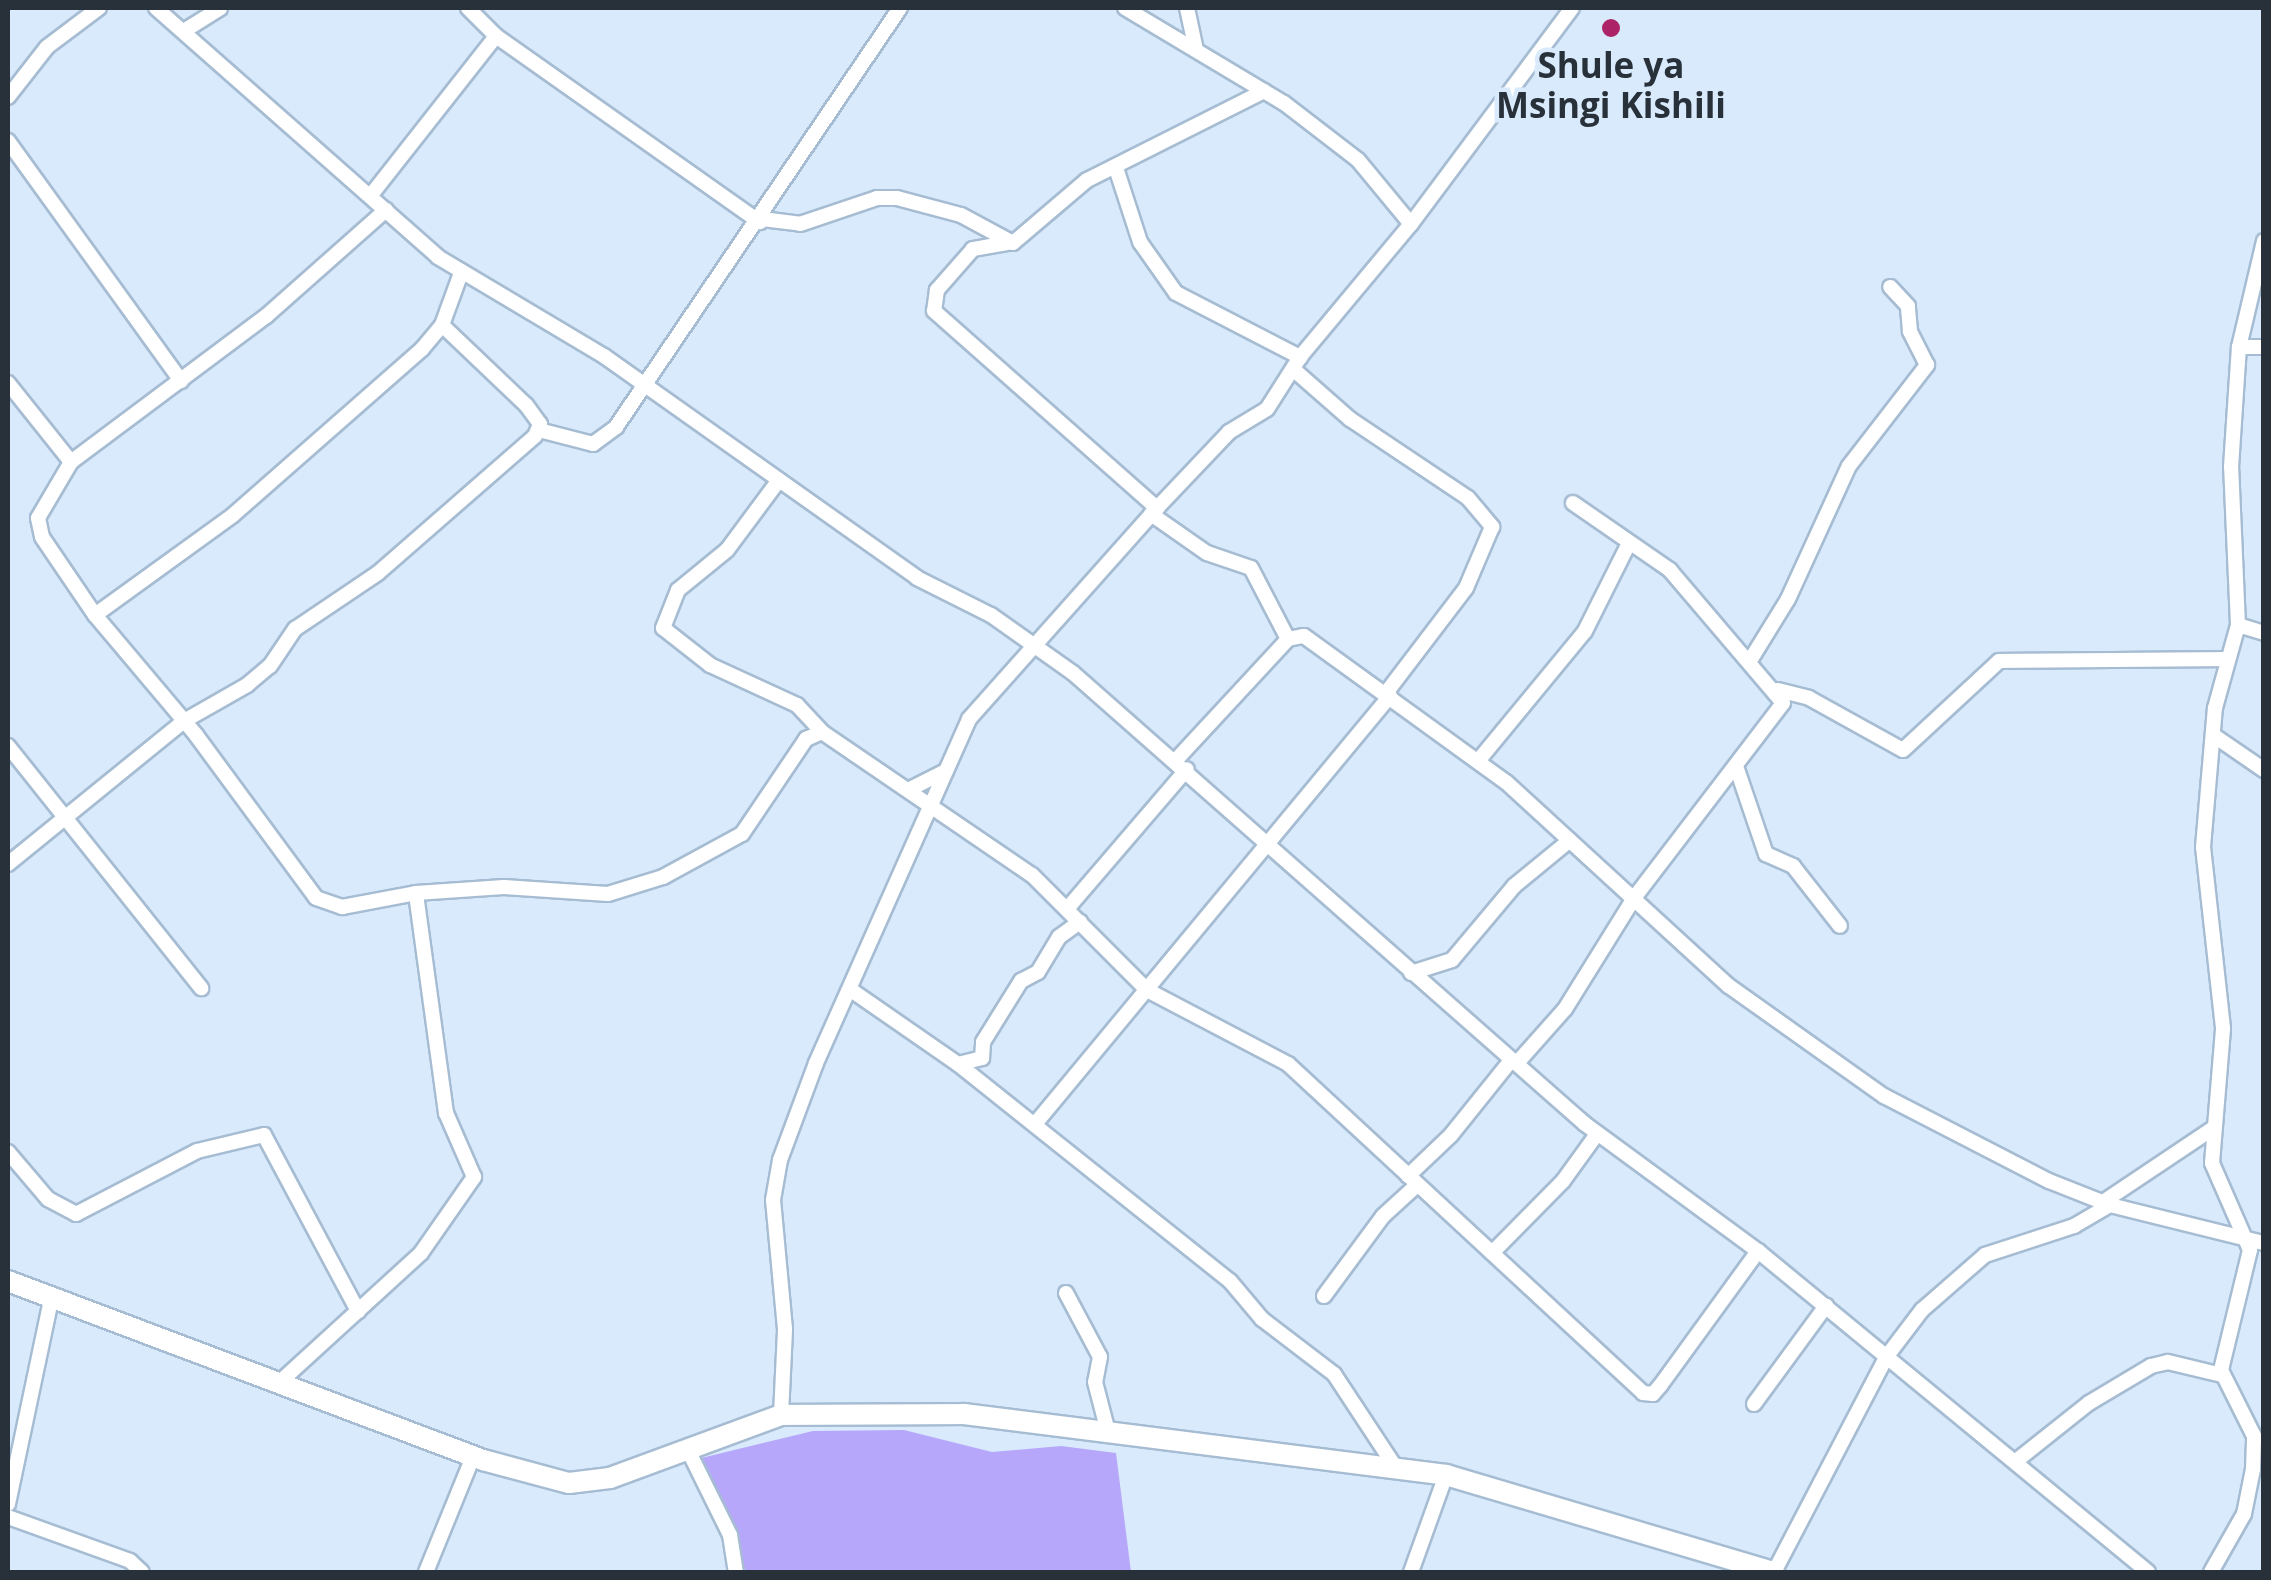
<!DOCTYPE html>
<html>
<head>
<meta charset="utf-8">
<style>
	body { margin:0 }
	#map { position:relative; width:2271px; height:1580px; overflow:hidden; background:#d8eafc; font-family:"Open Sans",sans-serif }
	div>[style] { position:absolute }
	.forest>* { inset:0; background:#b6a7fb }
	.roads { filter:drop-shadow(2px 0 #a6bcd2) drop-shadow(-2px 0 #a6bcd2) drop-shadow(0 2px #a6bcd2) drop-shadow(0 -2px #a6bcd2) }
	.minor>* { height:14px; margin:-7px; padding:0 7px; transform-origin:7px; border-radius:7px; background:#fff }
	.secondary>* { height:20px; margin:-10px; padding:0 10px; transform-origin:10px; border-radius:10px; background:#fff }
	.dots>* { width:28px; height:28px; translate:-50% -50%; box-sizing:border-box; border:5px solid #d8eafc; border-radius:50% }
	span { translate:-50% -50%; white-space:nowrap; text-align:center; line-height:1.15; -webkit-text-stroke:9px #d8eafc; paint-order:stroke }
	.poi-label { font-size:35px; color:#283039; font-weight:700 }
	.frame { position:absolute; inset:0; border:10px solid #283039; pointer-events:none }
</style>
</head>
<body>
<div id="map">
	<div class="forest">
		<div style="clip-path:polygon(904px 1430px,992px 1452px,1061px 1446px,1116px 1453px,1131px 1572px,746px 1572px,730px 1531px,689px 1461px,813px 1431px)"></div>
	</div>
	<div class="roads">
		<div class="minor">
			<div style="left:156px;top:8px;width:376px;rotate:41.4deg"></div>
			<div style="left:438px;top:257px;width:193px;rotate:30.8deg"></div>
			<div style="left:604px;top:356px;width:384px;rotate:35.3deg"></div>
			<div style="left:917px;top:578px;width:83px;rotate:26.6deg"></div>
			<div style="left:991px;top:615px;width:100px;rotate:35.3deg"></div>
			<div style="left:1073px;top:673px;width:682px;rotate:41.38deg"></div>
			<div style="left:1585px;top:1124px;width:215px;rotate:36.3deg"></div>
			<div style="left:1758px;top:1251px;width:505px;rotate:39.46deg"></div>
			<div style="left:468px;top:8px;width:40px;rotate:45deg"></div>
			<div style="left:1125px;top:8px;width:185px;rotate:30.9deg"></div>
			<div style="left:1284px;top:103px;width:93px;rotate:37.6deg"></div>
			<div style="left:1358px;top:160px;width:83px;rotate:50.4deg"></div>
			<div style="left:1187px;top:8px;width:43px;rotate:77.9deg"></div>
			<div style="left:187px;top:29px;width:39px;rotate:-32deg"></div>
			<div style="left:8px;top:97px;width:63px;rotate:-52deg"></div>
			<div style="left:47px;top:47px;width:65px;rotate:-36.9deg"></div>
			<div style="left:8px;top:141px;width:296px;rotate:54.2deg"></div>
			<div style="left:1116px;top:168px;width:78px;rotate:72deg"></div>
			<div style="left:1140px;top:242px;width:62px;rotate:54.8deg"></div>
			<div style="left:1176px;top:293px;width:140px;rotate:27.3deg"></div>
			<div style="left:371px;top:195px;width:202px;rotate:-51.8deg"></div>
			<div style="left:496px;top:36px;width:323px;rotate:35.2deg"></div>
			<div style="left:386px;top:210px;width:160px;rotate:138.5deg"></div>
			<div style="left:266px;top:316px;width:244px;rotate:143.2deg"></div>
			<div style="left:71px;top:462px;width:65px;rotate:120.5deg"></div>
			<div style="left:38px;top:518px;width:19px;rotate:78deg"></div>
			<div style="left:42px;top:537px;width:94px;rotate:55.8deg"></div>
			<div style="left:95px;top:615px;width:157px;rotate:49.9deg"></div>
			<div style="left:196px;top:735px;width:202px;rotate:53.6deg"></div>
			<div style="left:316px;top:898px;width:28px;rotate:19deg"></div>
			<div style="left:342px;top:907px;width:75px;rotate:-10.7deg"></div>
			<div style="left:416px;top:893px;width:88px;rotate:-3.9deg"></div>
			<div style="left:504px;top:887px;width:104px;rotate:3.9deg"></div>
			<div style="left:608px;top:894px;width:58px;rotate:-17.2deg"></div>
			<div style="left:663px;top:877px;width:90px;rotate:-28.6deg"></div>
			<div style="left:742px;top:834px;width:115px;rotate:-56deg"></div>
			<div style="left:806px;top:739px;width:17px;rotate:-24deg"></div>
			<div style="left:822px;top:732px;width:254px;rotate:34.3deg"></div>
			<div style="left:1032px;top:875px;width:163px;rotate:45deg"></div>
			<div style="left:1147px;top:990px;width:159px;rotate:27.7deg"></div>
			<div style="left:1288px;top:1064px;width:484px;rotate:42.8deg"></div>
			<div style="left:1643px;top:1393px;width:10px;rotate:6deg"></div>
			<div style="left:1653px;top:1394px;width:11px;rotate:-49deg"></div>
			<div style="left:1660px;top:1386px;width:167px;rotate:-54deg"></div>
			<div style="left:762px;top:219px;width:38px;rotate:7deg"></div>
			<div style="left:800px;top:224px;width:81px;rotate:-18.7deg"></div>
			<div style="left:877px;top:198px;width:20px"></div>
			<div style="left:897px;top:198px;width:66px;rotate:14.9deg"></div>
			<div style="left:961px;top:215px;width:59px;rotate:28.3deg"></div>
			<div style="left:1013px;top:243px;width:97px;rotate:-40.4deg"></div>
			<div style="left:1087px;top:180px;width:198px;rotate:-26.7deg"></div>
			<div style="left:1007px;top:243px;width:35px;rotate:170deg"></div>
			<div style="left:973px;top:249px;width:55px;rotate:131.3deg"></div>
			<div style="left:937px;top:290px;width:21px;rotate:98deg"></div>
			<div style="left:934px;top:311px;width:298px;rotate:41.5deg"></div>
			<div style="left:2239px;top:347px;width:25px"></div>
			<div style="left:1293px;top:369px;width:76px;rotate:41.3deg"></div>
			<div style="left:1350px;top:419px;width:142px;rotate:33.8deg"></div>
			<div style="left:1468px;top:498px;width:38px;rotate:50deg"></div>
			<div style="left:1492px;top:527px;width:66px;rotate:113.1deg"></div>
			<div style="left:1466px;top:588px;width:132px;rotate:127.3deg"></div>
			<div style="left:8px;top:383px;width:101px;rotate:51.4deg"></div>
			<div style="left:539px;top:430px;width:56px;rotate:14.5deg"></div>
			<div style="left:593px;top:444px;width:29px;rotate:-36deg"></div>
			<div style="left:616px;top:427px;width:506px;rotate:-55.87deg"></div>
			<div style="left:779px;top:480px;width:87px;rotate:126.6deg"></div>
			<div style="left:727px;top:550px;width:63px;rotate:140.8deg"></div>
			<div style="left:678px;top:590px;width:41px;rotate:111.5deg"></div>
			<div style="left:663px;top:628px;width:60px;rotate:38.2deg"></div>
			<div style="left:710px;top:665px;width:96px;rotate:24.7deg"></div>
			<div style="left:797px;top:705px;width:37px;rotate:47deg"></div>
			<div style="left:1151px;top:514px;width:68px;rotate:34.9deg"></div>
			<div style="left:1207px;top:553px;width:46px;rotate:18.8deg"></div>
			<div style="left:1251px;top:568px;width:80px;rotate:62.5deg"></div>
			<div style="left:95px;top:615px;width:170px;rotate:-35.9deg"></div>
			<div style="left:233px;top:515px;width:252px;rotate:-41.3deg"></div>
			<div style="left:422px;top:349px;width:31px;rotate:-50deg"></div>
			<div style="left:442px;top:325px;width:55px;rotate:-69.9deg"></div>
			<div style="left:2238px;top:625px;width:27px;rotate:17deg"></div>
			<div style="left:1751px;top:659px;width:70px;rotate:-58.3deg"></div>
			<div style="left:1788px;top:599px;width:146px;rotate:-65.4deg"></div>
			<div style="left:1849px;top:466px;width:128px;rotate:-52.3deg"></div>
			<div style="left:1927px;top:365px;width:38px;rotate:-117deg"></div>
			<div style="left:1910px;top:331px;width:25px;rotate:-95deg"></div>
			<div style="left:1908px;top:306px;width:26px;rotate:-133deg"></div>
			<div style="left:1778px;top:690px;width:32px;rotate:14deg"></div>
			<div style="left:1809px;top:698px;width:107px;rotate:29deg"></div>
			<div style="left:1903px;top:750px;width:131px;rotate:-42.8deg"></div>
			<div style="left:1999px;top:661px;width:227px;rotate:-0.5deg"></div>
			<div style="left:2213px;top:735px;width:62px;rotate:34.5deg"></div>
			<div style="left:8px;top:746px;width:310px;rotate:51.4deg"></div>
			<div style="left:1176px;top:760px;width:165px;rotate:-47.2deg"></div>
			<div style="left:1288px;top:639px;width:16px;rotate:-11deg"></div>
			<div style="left:1304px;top:636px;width:249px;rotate:35.9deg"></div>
			<div style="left:1506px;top:782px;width:302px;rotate:42.5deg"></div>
			<div style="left:1729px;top:986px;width:190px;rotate:35.4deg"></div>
			<div style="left:1884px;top:1096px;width:186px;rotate:27.3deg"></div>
			<div style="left:2049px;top:1181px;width:66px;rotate:21.5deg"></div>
			<div style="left:2110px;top:1205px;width:159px;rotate:13.9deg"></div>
			<div style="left:1478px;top:761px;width:168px;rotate:-50.5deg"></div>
			<div style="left:1585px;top:631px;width:98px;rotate:-63.4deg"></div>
			<div style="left:1737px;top:769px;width:90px;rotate:71.2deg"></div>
			<div style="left:1766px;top:854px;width:30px;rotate:24deg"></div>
			<div style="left:1793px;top:866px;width:76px;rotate:51.9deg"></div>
			<div style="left:910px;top:789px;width:40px;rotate:-26.6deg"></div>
			<div style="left:8px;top:864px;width:227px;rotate:-39.1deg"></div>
			<div style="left:184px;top:721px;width:73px;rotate:-29.7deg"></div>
			<div style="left:247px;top:685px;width:30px;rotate:-40deg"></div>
			<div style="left:270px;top:666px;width:45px;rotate:-56deg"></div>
			<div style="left:295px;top:629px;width:100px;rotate:-34deg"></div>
			<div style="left:378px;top:573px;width:208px;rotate:-41.1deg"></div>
			<div style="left:535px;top:436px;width:13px;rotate:-67deg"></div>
			<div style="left:540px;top:424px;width:24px;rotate:-126deg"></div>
			<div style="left:526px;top:405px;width:116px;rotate:-136.4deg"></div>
			<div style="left:1067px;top:909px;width:184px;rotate:-49.4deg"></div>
			<div style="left:1411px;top:973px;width:43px;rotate:-17.6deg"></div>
			<div style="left:1452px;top:960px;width:97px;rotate:-50deg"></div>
			<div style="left:1514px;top:886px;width:72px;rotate:-39.4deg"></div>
			<div style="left:851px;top:990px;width:130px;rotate:34.7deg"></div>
			<div style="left:958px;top:1064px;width:348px;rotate:38.6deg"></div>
			<div style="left:1230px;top:1281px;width:50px;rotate:49.9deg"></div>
			<div style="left:1262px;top:1319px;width:91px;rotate:37.4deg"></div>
			<div style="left:1334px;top:1374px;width:113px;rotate:56.6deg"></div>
			<div style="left:1517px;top:1063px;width:72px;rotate:-48.4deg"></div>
			<div style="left:1565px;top:1009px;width:131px;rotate:-58.1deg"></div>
			<div style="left:1634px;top:898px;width:245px;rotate:-52.6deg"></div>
			<div style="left:1783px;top:703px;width:175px;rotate:-130.4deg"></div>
			<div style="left:1670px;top:570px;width:118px;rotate:-145.4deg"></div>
			<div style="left:958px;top:1064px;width:25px;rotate:-14deg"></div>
			<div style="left:982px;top:1058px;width:16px;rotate:-86deg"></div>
			<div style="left:983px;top:1042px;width:72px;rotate:-58.1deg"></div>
			<div style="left:1021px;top:981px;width:19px;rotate:-28deg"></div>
			<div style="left:1038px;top:972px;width:41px;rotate:-59deg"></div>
			<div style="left:1059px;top:937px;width:26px;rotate:-36deg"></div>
			<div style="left:1035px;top:1124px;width:556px;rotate:-50.33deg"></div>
			<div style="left:8px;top:1152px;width:62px;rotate:49.6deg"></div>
			<div style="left:48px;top:1199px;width:32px;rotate:28deg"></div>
			<div style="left:76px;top:1214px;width:136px;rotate:-27.5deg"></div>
			<div style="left:197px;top:1151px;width:69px;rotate:-13.4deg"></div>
			<div style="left:264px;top:1135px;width:200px;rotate:61.9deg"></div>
			<div style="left:1408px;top:1176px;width:59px;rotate:-43.6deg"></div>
			<div style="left:1451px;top:1135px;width:97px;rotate:-51.2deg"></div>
			<div style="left:2103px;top:1202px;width:131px;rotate:-33.8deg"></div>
			<div style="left:1492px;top:1253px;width:101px;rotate:-45.4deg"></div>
			<div style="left:1563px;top:1181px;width:58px;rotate:-54.1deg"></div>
			<div style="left:1066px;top:1293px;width:72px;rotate:62deg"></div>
			<div style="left:1100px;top:1357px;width:25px;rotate:101deg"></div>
			<div style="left:1095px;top:1382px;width:52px;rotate:75.4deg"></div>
			<div style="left:1324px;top:1296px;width:99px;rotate:-53.6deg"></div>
			<div style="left:1383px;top:1216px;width:46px;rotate:-42.4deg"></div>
			<div style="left:281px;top:1381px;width:190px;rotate:-42.4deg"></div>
			<div style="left:421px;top:1253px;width:93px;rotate:-55.1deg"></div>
			<div style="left:474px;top:1177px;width:70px;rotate:-113.6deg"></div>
			<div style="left:446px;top:1113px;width:222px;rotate:-97.8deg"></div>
			<div style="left:1754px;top:1404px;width:122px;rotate:-53.7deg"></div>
			<div style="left:781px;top:1415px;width:86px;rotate:-87.3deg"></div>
			<div style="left:785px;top:1329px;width:130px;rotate:-95.3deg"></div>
			<div style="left:773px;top:1200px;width:41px;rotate:-80.1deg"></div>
			<div style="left:780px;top:1160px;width:103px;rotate:-69.6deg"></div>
			<div style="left:816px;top:1063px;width:376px;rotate:-66deg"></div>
			<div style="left:969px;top:719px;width:283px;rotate:-48.3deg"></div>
			<div style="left:1157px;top:508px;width:105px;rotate:-46.5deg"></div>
			<div style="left:1229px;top:432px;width:44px;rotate:-31.2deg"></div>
			<div style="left:1267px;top:409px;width:62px;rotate:-57.6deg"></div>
			<div style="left:1300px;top:357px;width:173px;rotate:-50.2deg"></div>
			<div style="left:1411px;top:224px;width:269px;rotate:-53.3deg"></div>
			<div style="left:688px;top:1450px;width:95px;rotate:63.7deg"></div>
			<div style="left:730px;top:1535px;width:37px;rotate:81deg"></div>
			<div style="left:2016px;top:1461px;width:93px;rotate:-38.5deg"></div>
			<div style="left:2089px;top:1403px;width:72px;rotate:-30.8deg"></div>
			<div style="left:2151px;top:1366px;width:17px;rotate:-13deg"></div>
			<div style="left:2168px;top:1362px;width:56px;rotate:13.5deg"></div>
			<div style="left:8px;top:1504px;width:214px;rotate:-78.1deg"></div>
			<div style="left:8px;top:1517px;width:130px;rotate:19.8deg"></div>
			<div style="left:130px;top:1561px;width:16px;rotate:43deg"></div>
			<div style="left:426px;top:1572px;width:124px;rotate:-67.8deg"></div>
			<div style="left:1411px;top:1572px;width:103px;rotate:-70.2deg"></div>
			<div style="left:1774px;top:1572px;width:244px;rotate:-62.4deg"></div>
			<div style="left:1887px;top:1356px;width:58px;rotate:-52.7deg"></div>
			<div style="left:1922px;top:1310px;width:84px;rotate:-41.1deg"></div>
			<div style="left:1985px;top:1255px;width:94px;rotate:-18deg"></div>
			<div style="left:2074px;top:1226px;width:42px;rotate:-30.3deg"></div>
			<div style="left:2211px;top:1572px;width:67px;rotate:-60.4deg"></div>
			<div style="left:2244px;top:1514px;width:46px;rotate:-78.7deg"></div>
			<div style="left:2253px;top:1469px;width:33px;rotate:-88deg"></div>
			<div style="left:2254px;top:1436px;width:74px;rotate:-116.6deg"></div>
			<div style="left:2221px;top:1370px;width:123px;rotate:-76.4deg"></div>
			<div style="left:2250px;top:1250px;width:95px;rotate:-113.6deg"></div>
			<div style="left:2212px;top:1163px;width:135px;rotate:-85.3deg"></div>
			<div style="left:2223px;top:1028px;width:182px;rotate:-96.3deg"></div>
			<div style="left:2203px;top:847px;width:140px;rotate:-85.1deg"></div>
			<div style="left:2215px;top:708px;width:86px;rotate:-74.5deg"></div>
			<div style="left:2238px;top:625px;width:158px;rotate:-92.5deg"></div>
			<div style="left:2231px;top:467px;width:120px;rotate:-86.2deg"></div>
			<div style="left:2239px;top:347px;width:109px;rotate:-76.7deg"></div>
		</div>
		<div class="secondary">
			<div style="left:8px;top:1281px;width:508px;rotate:20.65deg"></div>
			<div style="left:483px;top:1460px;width:89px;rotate:15deg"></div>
			<div style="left:569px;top:1483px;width:41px;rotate:-7deg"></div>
			<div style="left:610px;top:1478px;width:182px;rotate:-20.2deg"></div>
			<div style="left:781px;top:1415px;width:183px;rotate:-0.3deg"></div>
			<div style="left:964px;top:1414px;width:486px;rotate:7.2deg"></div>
			<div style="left:1446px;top:1475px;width:342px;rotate:16.5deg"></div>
		</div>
	</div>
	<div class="dots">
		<div style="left:1611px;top:28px;background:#ac2467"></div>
	</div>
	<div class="poi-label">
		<span style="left:1611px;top:85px">Shule ya<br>Msingi Kishili</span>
	</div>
	<div class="frame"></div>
</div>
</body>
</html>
